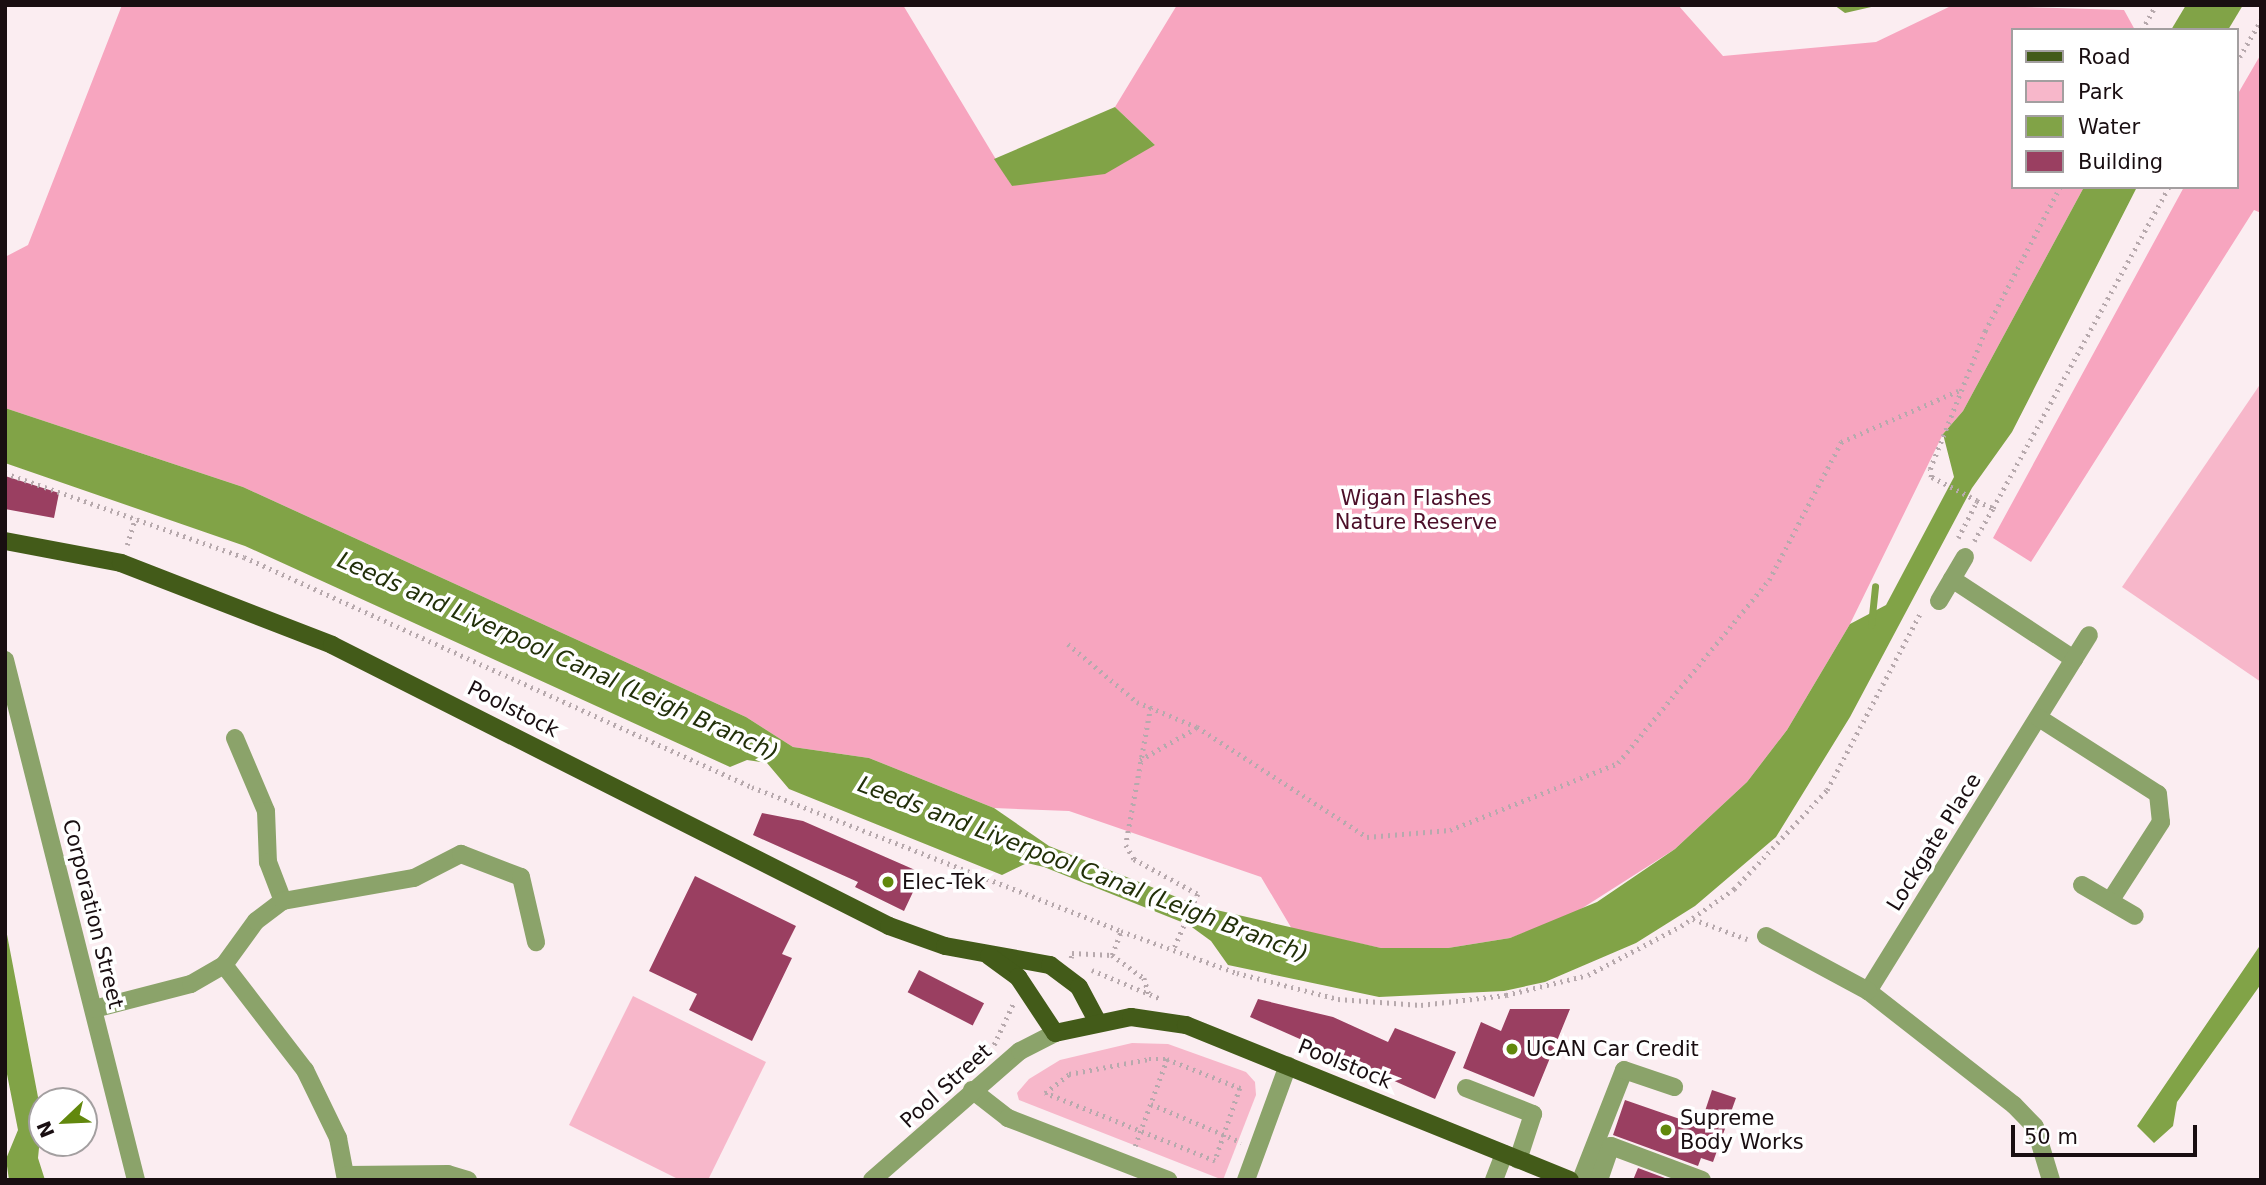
<!DOCTYPE html>
<html>
<head>
<meta charset="utf-8">
<style>
	body { margin:0 }
	#map { position:relative; width:2266px; height:1185px; overflow:hidden; background:#fbedf1; font-family:"DejaVu Sans",sans-serif }
	div>[style] { position:absolute }
	.green>* { inset:0; background:#f7b7ca }
	.forest>* { inset:0; background:#f7a5bf }
	.water>* { inset:0; background:#81a347 }
	.stream>* { height:7px; margin:-3.5px; padding:0 3.5px; transform-origin:3.5px; border-radius:3.5px; background:#81a347 }
	.building>* { inset:0; background:#9a3f61; transform-origin:0 0 }
	.path>* { height:4.5px; margin-top:-2.25px; transform-origin:0; background:repeating-linear-gradient(90deg,#b7a9ad 0 2px,transparent 0 7px) }
	.minor>* { height:18px; margin:-9px; padding:0 9px; transform-origin:9px; border-radius:9px; background:#8ba36a }
	.major>* { height:18px; margin:-9px; padding:0 9px; transform-origin:9px; border-radius:9px; background:#435b19 }
	.dots>* { width:19px; height:19px; translate:-50% -50%; box-sizing:border-box; border:4px solid #fff; border-radius:50% }
	span { translate:-50% -50%; white-space:nowrap; text-align:center; line-height:1.15; -webkit-text-stroke:7px #fff; paint-order:stroke }
	.park-label { font-size:21px; color:#4b0e28 }
	.street-label { font-size:21px; color:#190e11 }
	.poi-label { font-size:21px; color:#190e11 }
	.left { translate:0 -50%; text-align:left }
	.water-label { font-size:23px; color:#223009; font-style:italic }
	.frame { position:absolute; inset:0; border:7px solid #190e11; pointer-events:none }
	.legend { position:absolute; left:2011px; top:28px; width:228px; height:161px; box-sizing:border-box; background:#fff; border:2px solid #a39fa0; margin:0; padding:9px 12px; list-style:none; font-size:21px; color:#190e11 }
	.legend li { display:flex; align-items:center; gap:14px; height:35px }
	.legend b { width:35px; border:2px solid #a39fa0 }
	.north { position:absolute; left:28px; top:1087px; width:70px; height:70px; box-sizing:border-box; background:#fff; border:2px solid #a39fa0; border-radius:50%; rotate:247deg; font-size:19px; font-weight:700; line-height:28px; text-align:center; color:#190e11 }
	.north::after { content:''; display:block; margin:auto; width:24px; height:32px; background:#62880d; clip-path:polygon(50% 0,100% 100%,50% 72%,0 100%) }
	.scale { position:absolute; left:2011px; top:1125px; width:186px; height:32px; box-sizing:border-box; border:4px solid #190e11; border-top:0; padding-left:9px; font-size:21px; line-height:24px; white-space:nowrap; color:#190e11; -webkit-text-stroke:5px #fff; paint-order:stroke }
</style>
</head>
<body>
<div id="map">
	<div class="green">
		<div style="clip-path:polygon(2261px 383px,2261px 682px,2122px 587px)"></div>
		<div style="clip-path:polygon(633px 996px,766px 1062px,708px 1180px,680px 1180px,569px 1125px)"></div>
		<div style="clip-path:polygon(1132px 1043px,1168px 1044px,1246px 1072px,1255px 1082px,1256px 1095px,1223px 1180px,1019px 1100px,1017px 1093px,1029px 1079px,1060px 1060px)"></div>
	</div>
	<div class="forest">
		<div style="clip-path:polygon(122px 5px,903px 5px,1012px 186px,1155px 145px,1115px 107px,1177px 5px,1678px 5px,1723px 56px,1876px 42px,1953px 5px,2124px 10px,2135px 30px,2012px 30px,2012px 187px,2084px 187px,1963px 411px,1943px 434px,1850px 624px,1787px 730px,1747px 782px,1675px 849px,1570px 916px,1510px 938px,1448px 948px,1381px 948px,1292px 929px,1261px 877px,1069px 811px,994px 808px,869px 758px,793px 747px,746px 717px,243px 487px,5px 408px,5px 257px,28px 245px)"></div>
		<div style="clip-path:polygon(2261px 54px,2261px 213px,2254px 210px,2031px 562px,1993px 538px,2184px 187px,2236px 187px,2236px 97px)"></div>
	</div>
	<div class="water">
		<div style="clip-path:polygon(1834px 5px,1880px 5px,1845px 13px)"></div>
		<div style="clip-path:polygon(2186px 5px,2243px 5px,2228px 30px,2171px 30px)"></div>
		<div style="clip-path:polygon(1115px 107px,1155px 145px,1105px 174px,1012px 186px,994px 159px)"></div>
		<div style="clip-path:polygon(2084px 187px,2137px 187px,2012px 432px,1972px 488px,1850px 717px,1776px 837px,1695px 906px,1636px 943px,1545px 982px,1504px 991px,1379px 997px,1228px 965px,1211px 941px,1189px 925px,1044px 867px,1027px 863px,1002px 875px,789px 789px,767px 763px,747px 760px,730px 767px,245px 546px,5px 463px,5px 408px,243px 487px,746px 717px,793px 747px,869px 758px,994px 808px,1049px 846px,1199px 906px,1381px 948px,1448px 948px,1510px 938px,1597px 902px,1675px 849px,1747px 782px,1787px 730px,1850px 624px,1886px 605px,1954px 477px,1943px 434px,1963px 411px)"></div>
		<div style="clip-path:polygon(5px 924px,42px 1118px,38px 1158px,45px 1180px,9px 1180px,6px 1159px,18px 1130px,5px 1064px)"></div>
		<div style="clip-path:polygon(2261px 944px,2261px 984px,2177px 1102px,2173px 1126px,2154px 1143px,2137px 1126px)"></div>
	</div>
	<div class="stream">
		<div style="left:1871px;top:625px;width:39px;rotate:-84deg"></div>
	</div>
	<div class="building">
		<div style="clip-path:polygon(5px 476px,59px 493px,54px 518px,5px 509px)"></div>
		<div style="clip-path:polygon(762px 813px,803px 821px,922px 873px,904px 911px,855px 887px,858px 882px,753px 835px)"></div>
		<div style="clip-path:polygon(695px 876px,796px 926px,782px 954px,792px 958px,752px 1041px,689px 1010px,697px 994px,649px 971px)"></div>
		<div style="left:919px;top:970px;width:73px;height:25px;rotate:27deg"></div>
		<div style="clip-path:polygon(1258px 999px,1333px 1017px,1388px 1042px,1395px 1028px,1456px 1052px,1435px 1099px,1250px 1017px)"></div>
		<div style="clip-path:polygon(1510px 1009px,1570px 1009px,1534px 1097px,1463px 1068px,1481px 1022px,1501px 1031px)"></div>
		<div style="clip-path:polygon(1712px 1090px,1736px 1098px,1713px 1162px,1701px 1158px,1698px 1166px,1613px 1135px,1625px 1100px,1700px 1126px)"></div>
		<div style="clip-path:polygon(1638px 1168px,1665px 1178px,1664px 1180px,1633px 1180px)"></div>
	</div>
	<div class="path">
		<div style="left:2142px;top:30px;width:29px;rotate:-61deg"></div>
		<div style="left:2236px;top:63px;width:50px;rotate:-59.8deg"></div>
		<div style="left:5px;top:473px;width:253px;rotate:19.4deg"></div>
		<div style="left:244px;top:557px;width:558px;rotate:24.36deg"></div>
		<div style="left:752px;top:787px;width:396px;rotate:21.3deg"></div>
		<div style="left:1121px;top:931px;width:123px;rotate:19.9deg"></div>
		<div style="left:1237px;top:973px;width:104px;rotate:14.4deg"></div>
		<div style="left:1338px;top:999px;width:83px;rotate:4.1deg"></div>
		<div style="left:1421px;top:1005px;width:86px;rotate:-6.7deg"></div>
		<div style="left:1506px;top:995px;width:84px;rotate:-13.7deg"></div>
		<div style="left:1588px;top:975px;width:105px;rotate:-27.8deg"></div>
		<div style="left:1681px;top:926px;width:65px;rotate:-34.9deg"></div>
		<div style="left:1734px;top:889px;width:136px;rotate:-46.8deg"></div>
		<div style="left:1827px;top:790px;width:201px;rotate:-62.2deg"></div>
		<div style="left:1977px;top:501px;width:52px;rotate:-152.4deg"></div>
		<div style="left:1931px;top:477px;width:8px;rotate:-97deg"></div>
		<div style="left:1930px;top:469px;width:149px;rotate:-68.3deg"></div>
		<div style="left:1985px;top:331px;width:162px;rotate:-62.5deg"></div>
		<div style="left:1958px;top:538px;width:42px;rotate:-62.8deg"></div>
		<div style="left:1977px;top:501px;width:17px;rotate:24deg"></div>
		<div style="left:1993px;top:508px;width:366px;rotate:-61.3deg"></div>
		<div style="left:1974px;top:541px;width:38px;rotate:-60deg"></div>
		<div style="left:127px;top:545px;width:28px;rotate:-73deg"></div>
		<div style="left:1068px;top:644px;width:90px;rotate:40deg"></div>
		<div style="left:1137px;top:702px;width:65px;rotate:22.6deg"></div>
		<div style="left:1197px;top:727px;width:202px;rotate:32.9deg"></div>
		<div style="left:1367px;top:837px;width:83px;rotate:-4.8deg"></div>
		<div style="left:1450px;top:830px;width:181px;rotate:-21.7deg"></div>
		<div style="left:1618px;top:763px;width:237px;rotate:-50.5deg"></div>
		<div style="left:1769px;top:580px;width:156px;rotate:-62.4deg"></div>
		<div style="left:1841px;top:442px;width:128px;rotate:-23.6deg"></div>
		<div style="left:1151px;top:707px;width:140px;rotate:100.3deg"></div>
		<div style="left:1126px;top:845px;width:16px;rotate:60deg"></div>
		<div style="left:1134px;top:859px;width:73px;rotate:28.7deg"></div>
		<div style="left:1198px;top:894px;width:62px;rotate:113.7deg"></div>
		<div style="left:1140px;top:760px;width:64px;rotate:-29.7deg"></div>
		<div style="left:1693px;top:919px;width:58px;rotate:20.3deg"></div>
		<div style="left:1112px;top:955px;width:26px;rotate:-69deg"></div>
		<div style="left:1071px;top:958px;width:5px;rotate:-79deg"></div>
		<div style="left:1072px;top:953px;width:40px;rotate:2.9deg"></div>
		<div style="left:1112px;top:955px;width:39px;rotate:36deg"></div>
		<div style="left:1144px;top:978px;width:17px;rotate:73deg"></div>
		<div style="left:1092px;top:970px;width:75px;rotate:22.8deg"></div>
		<div style="left:991px;top:1051px;width:52px;rotate:-64.9deg"></div>
		<div style="left:1149px;top:1059px;width:18px"></div>
		<div style="left:1167px;top:1059px;width:79px;rotate:21.7deg"></div>
		<div style="left:1240px;top:1088px;width:77px;rotate:108.9deg"></div>
		<div style="left:1215px;top:1161px;width:183px;rotate:-158.2deg"></div>
		<div style="left:1045px;top:1093px;width:31px;rotate:-38deg"></div>
		<div style="left:1069px;top:1074px;width:81px;rotate:-10.6deg"></div>
		<div style="left:1151px;top:1104px;width:98px;rotate:22.9deg"></div>
		<div style="left:1135px;top:1146px;width:93px;rotate:-69.8deg"></div>
	</div>
	<div class="minor">
		<div style="left:1952px;top:579px;width:146px;rotate:33.3deg"></div>
		<div style="left:2074px;top:659px;width:391px;rotate:121.8deg"></div>
		<div style="left:1868px;top:991px;width:185px;rotate:38deg"></div>
		<div style="left:2014px;top:1105px;width:30px;rotate:46deg"></div>
		<div style="left:2035px;top:1127px;width:55px;rotate:73.2deg"></div>
		<div style="left:1939px;top:601px;width:51px;rotate:-59.4deg"></div>
		<div style="left:2074px;top:659px;width:28px;rotate:-58deg"></div>
		<div style="left:5px;top:660px;width:536px;rotate:75.86deg"></div>
		<div style="left:2039px;top:718px;width:141px;rotate:32.6deg"></div>
		<div style="left:2158px;top:794px;width:28px;rotate:84deg"></div>
		<div style="left:2161px;top:822px;width:94px;rotate:122.8deg"></div>
		<div style="left:235px;top:738px;width:79px;rotate:67deg"></div>
		<div style="left:266px;top:811px;width:51px;rotate:87.8deg"></div>
		<div style="left:268px;top:862px;width:42px;rotate:69deg"></div>
		<div style="left:2082px;top:885px;width:61px;rotate:30.3deg"></div>
		<div style="left:1766px;top:936px;width:116px;rotate:28.3deg"></div>
		<div style="left:224px;top:965px;width:133px;rotate:52.4deg"></div>
		<div style="left:305px;top:1070px;width:76px;rotate:64.1deg"></div>
		<div style="left:338px;top:1138px;width:43px;rotate:79.2deg"></div>
		<div style="left:94px;top:1009px;width:100px;rotate:-14.5deg"></div>
		<div style="left:191px;top:984px;width:38px;rotate:-30deg"></div>
		<div style="left:224px;top:965px;width:54px;rotate:-54deg"></div>
		<div style="left:256px;top:921px;width:34px;rotate:-37deg"></div>
		<div style="left:283px;top:901px;width:133px;rotate:-10deg"></div>
		<div style="left:414px;top:878px;width:53px;rotate:-27.1deg"></div>
		<div style="left:461px;top:854px;width:64px;rotate:21deg"></div>
		<div style="left:521px;top:877px;width:67px;rotate:77deg"></div>
		<div style="left:1466px;top:1088px;width:72px;rotate:21.2deg"></div>
		<div style="left:1533px;top:1114px;width:48px;rotate:108.1deg"></div>
		<div style="left:972px;top:1090px;width:46px;rotate:37.9deg"></div>
		<div style="left:1008px;top:1118px;width:172px;rotate:21.2deg"></div>
		<div style="left:347px;top:1175px;width:101px;rotate:-0.6deg"></div>
		<div style="left:448px;top:1174px;width:21px;rotate:17deg"></div>
		<div style="left:872px;top:1180px;width:196px;rotate:-41.1deg"></div>
		<div style="left:1020px;top:1051px;width:39px;rotate:-27deg"></div>
		<div style="left:1246px;top:1180px;width:122px;rotate:-69.9deg"></div>
		<div style="left:1494px;top:1180px;width:28px;rotate:-69deg"></div>
		<div style="left:1581px;top:1180px;width:118px;rotate:-68.6deg"></div>
		<div style="left:1624px;top:1070px;width:53px;rotate:18.8deg"></div>
		<div style="left:1599px;top:1180px;width:36px;rotate:-71deg"></div>
		<div style="left:1611px;top:1146px;width:97px;rotate:20.5deg"></div>
	</div>
	<div class="major">
		<div style="left:5px;top:541px;width:118px;rotate:10.7deg"></div>
		<div style="left:121px;top:563px;width:226px;rotate:21.2deg"></div>
		<div style="left:332px;top:645px;width:624px;rotate:26.77deg"></div>
		<div style="left:889px;top:926px;width:59px;rotate:19.7deg"></div>
		<div style="left:945px;top:946px;width:107px;rotate:10.3deg"></div>
		<div style="left:1050px;top:965px;width:36px;rotate:37deg"></div>
		<div style="left:1079px;top:987px;width:38px;rotate:62deg"></div>
		<div style="left:989px;top:956px;width:36px;rotate:36deg"></div>
		<div style="left:1018px;top:977px;width:67px;rotate:56.5deg"></div>
		<div style="left:1055px;top:1033px;width:78px;rotate:-11.9deg"></div>
		<div style="left:1131px;top:1017px;width:56px;rotate:8.3deg"></div>
		<div style="left:1186px;top:1025px;width:414px;rotate:22deg"></div>
	</div>
	<div class="dots">
		<div style="left:888px;top:882px;background:#62880d"></div>
		<div style="left:1512px;top:1049px;background:#62880d"></div>
		<div style="left:1666px;top:1130px;background:#62880d"></div>
	</div>
	<div class="park-label">
		<span style="left:1416px;top:510px">Wigan Flashes<br>Nature Reserve</span>
	</div>
	<div class="street-label">
		<span style="left:513px;top:709px;rotate:27deg">Poolstock</span>
		<span style="left:1934px;top:842px;rotate:-58deg">Lockgate Place</span>
		<span style="left:93px;top:914px;rotate:76deg">Corporation Street</span>
		<span style="left:1345px;top:1064px;rotate:22deg">Poolstock</span>
		<span style="left:946px;top:1086px;rotate:-42deg">Pool Street</span>
	</div>
	<div class="poi-label">
		<span class="left" style="left:902px;top:882px">Elec-Tek</span>
		<span class="left" style="left:1526px;top:1049px">UCAN Car Credit</span>
		<span class="left" style="left:1680px;top:1130px">Supreme<br>Body Works</span>
	</div>
	<div class="water-label">
		<span style="left:558px;top:656px;rotate:24deg">Leeds and Liverpool Canal (Leigh Branch)</span>
		<span style="left:1083px;top:869px;rotate:21deg">Leeds and Liverpool Canal (Leigh Branch)</span>
	</div>
	<div class="frame"></div>
	<ul class="legend">
	<li><b style="height:9px;background:#435b19"></b>Road</li>
	<li><b style="height:19px;background:#f7b7ca"></b>Park</li>
	<li><b style="height:19px;background:#81a347"></b>Water</li>
	<li><b style="height:19px;background:#9a3f61"></b>Building</li>
	</ul>
	<div class="north">N</div>
	<div class="scale">50 m</div>
</div>
</body>
</html>
